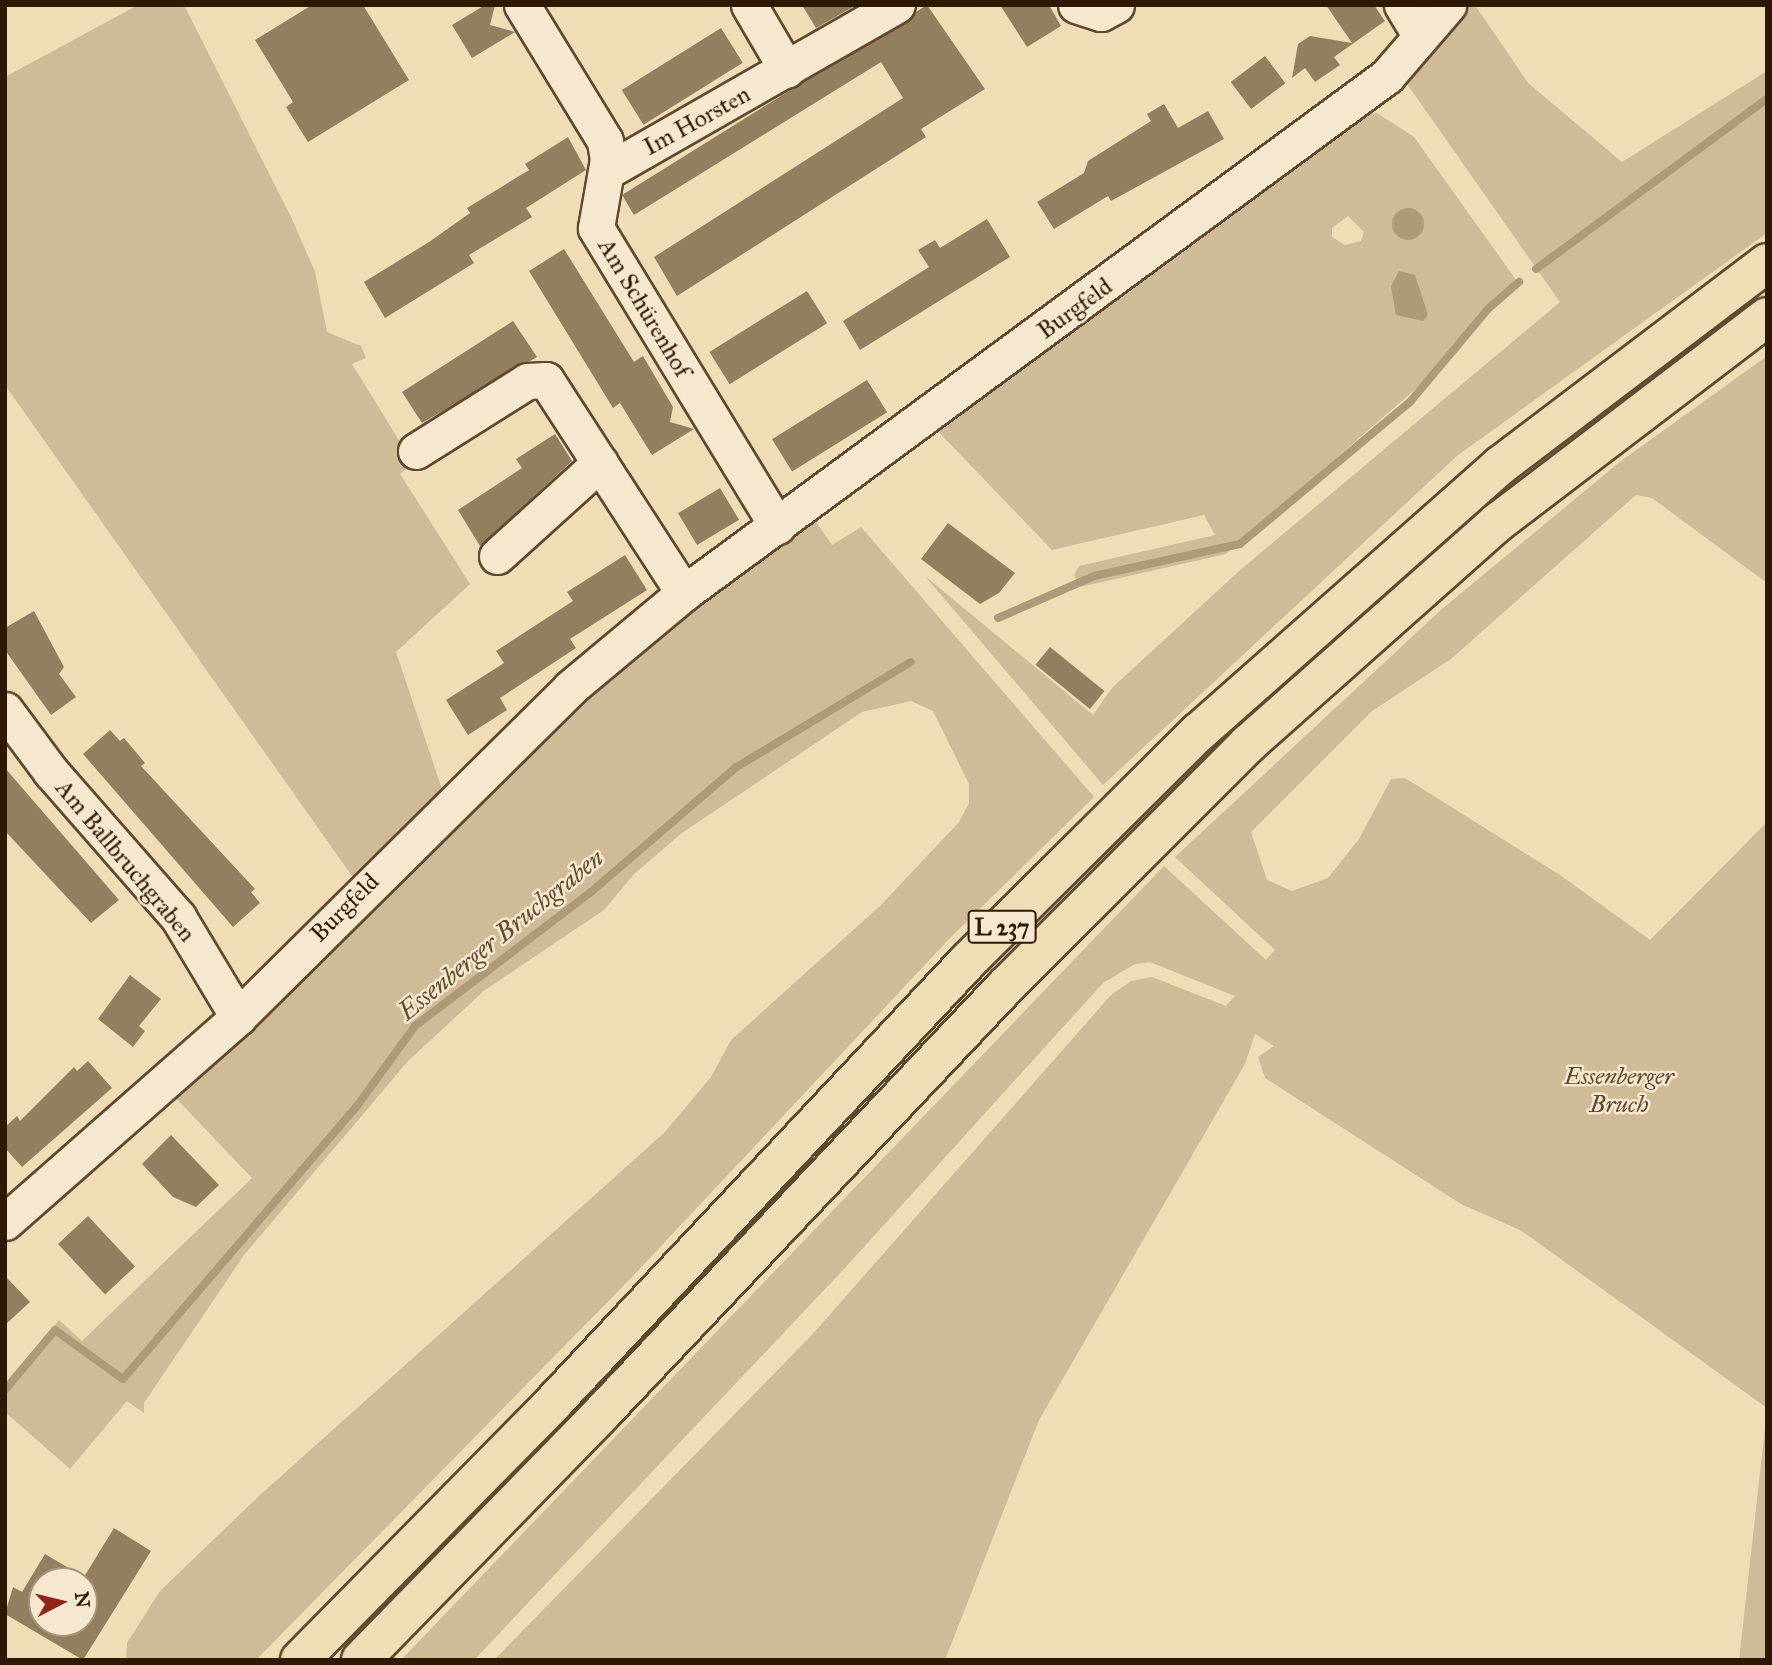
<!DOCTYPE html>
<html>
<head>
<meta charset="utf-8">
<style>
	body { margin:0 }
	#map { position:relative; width:1772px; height:1665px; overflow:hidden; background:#f0dcb5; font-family:"IM FELL Great Primer",serif }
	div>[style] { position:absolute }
	.green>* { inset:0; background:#cfbb97 }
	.water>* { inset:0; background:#ae9978 }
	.round { border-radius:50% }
	.stream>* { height:8px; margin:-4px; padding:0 4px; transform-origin:4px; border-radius:4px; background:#ae9978 }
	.building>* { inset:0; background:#937e5f; transform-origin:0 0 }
	.roads { filter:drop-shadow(2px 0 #5e492f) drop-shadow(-2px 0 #5e492f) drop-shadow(0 2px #5e492f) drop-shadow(0 -2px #5e492f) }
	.minor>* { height:35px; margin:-17.5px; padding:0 17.5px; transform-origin:17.5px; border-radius:17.5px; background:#f5e8cf }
	.highway>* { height:38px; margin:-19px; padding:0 19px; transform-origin:19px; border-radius:19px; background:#f0dcb5 }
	span { translate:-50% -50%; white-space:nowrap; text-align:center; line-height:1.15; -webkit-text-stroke:5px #f5e8cf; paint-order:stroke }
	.shield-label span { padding:2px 5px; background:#f5e8cf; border:2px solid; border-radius:5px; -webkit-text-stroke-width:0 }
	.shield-label { font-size:23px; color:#2e1802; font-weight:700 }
	.street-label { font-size:24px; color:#2e1802 }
	.park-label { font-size:24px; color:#5e492f; font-style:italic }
	.water-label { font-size:26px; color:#614c31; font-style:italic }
	.frame { position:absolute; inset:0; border:7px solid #2e1802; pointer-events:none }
	.north { position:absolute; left:28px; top:1567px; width:70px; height:70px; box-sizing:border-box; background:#f5e8cf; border:2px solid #a5957d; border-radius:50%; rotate:83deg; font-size:19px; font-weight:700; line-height:28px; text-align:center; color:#2e1802 }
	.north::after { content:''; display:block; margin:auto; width:24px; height:32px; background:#8f2418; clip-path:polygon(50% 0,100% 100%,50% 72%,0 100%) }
</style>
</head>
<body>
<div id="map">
	<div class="green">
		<div style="clip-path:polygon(138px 5px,184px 5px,292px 219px,315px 272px,327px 332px,361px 346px,366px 358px,352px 364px,413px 463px,400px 474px,470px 584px,396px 652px,442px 789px,352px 876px,5px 385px,5px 77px)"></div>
		<div style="clip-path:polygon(1461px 5px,1475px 5px,1528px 83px,1622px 162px,1767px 71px,1767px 233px,1458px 455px,1103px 785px,925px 576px,1093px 715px,1112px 688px,1239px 571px,1560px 302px,1400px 74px)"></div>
		<div style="clip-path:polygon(evenodd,1377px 113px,1414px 137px,1519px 284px,1480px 319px,1458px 352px,1226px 554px,1080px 587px,1074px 575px,1079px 566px,1215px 535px,1204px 515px,1052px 550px,932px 425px,1357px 116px,1377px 113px,1348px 216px,1364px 232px,1361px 241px,1345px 245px,1332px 237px,1332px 228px,1348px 216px)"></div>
		<div style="clip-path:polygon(1767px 356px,1767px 583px,1652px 498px,1636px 495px,1451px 659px,1372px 711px,1251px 832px,1267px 880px,1292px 891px,1328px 878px,1359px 839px,1391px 779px,1405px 778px,1560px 875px,1650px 940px,1767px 822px,1767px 1408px,1522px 1231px,1461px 1204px,1265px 1078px,1258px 1057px,1274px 1046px,1255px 1034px,1245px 1064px,1039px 1420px,945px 1660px,494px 1660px,811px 1336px,1111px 995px,1131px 981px,1152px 977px,1226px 1006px,1235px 996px,1150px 962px,1135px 964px,1103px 983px,844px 1269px,474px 1660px,401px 1660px,1164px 866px,1266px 960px,1275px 950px,1175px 857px,1442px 609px,1621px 461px)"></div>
		<div style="clip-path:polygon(814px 519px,832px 545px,861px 527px,1094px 797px,951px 937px,632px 1277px,256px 1660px,126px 1660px,127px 1643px,160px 1591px,259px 1496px,665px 1132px,711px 1077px,731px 1040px,881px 905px,959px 822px,969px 803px,969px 784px,933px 711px,911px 701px,862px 712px,682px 833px,634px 874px,604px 910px,485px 990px,408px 1061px,244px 1255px,144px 1403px,144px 1413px,127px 1401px,70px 1469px,5px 1412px,5px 1383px,59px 1320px,82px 1341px,252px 1178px,171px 1093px,580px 696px,695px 600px)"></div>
		<div style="clip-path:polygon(1767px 1411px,1767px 1660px,1739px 1660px)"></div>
	</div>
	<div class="water">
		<div class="round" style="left:1392px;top:208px;width:32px;height:32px"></div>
		<div style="clip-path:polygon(1399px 271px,1415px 275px,1428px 315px,1423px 321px,1396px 315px,1391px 286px)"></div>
	</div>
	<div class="stream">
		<div style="left:1536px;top:269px;width:287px;rotate:-36.4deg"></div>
		<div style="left:998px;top:618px;width:105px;rotate:-23.6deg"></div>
		<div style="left:1094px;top:576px;width:149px;rotate:-12.4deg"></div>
		<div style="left:1240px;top:544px;width:222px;rotate:-39.9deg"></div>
		<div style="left:1410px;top:402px;width:123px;rotate:-50deg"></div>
		<div style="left:1489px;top:308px;width:40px;rotate:-41deg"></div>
		<div style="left:5px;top:1390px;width:78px;rotate:-50.2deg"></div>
		<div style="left:55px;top:1330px;width:84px;rotate:35.8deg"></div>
		<div style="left:123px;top:1379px;width:360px;rotate:-49.4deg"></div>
		<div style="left:357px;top:1106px;width:99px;rotate:-54.1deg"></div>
		<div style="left:415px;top:1026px;width:221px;rotate:-37.3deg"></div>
		<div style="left:591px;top:892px;width:190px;rotate:-40.7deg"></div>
		<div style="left:735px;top:768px;width:205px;rotate:-31.1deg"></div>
	</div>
	<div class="building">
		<div style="clip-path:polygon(312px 5px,363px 5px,409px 80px,308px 142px,286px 107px,293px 102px,255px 40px)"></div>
		<div style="clip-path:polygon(485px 5px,495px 5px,490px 25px,515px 32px,472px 58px,452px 25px)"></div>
		<div style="clip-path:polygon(802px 5px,852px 5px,853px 7px,816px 28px)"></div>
		<div style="clip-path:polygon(927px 5px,985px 89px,921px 129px,926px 137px,677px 296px,654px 257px,903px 98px,881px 62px,634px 215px,622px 195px)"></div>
		<div style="clip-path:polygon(1000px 5px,1049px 5px,1061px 26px,1027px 47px)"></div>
		<div style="clip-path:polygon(1326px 5px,1374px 5px,1385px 21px,1334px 57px,1340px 65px,1315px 82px,1305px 68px,1292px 78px,1298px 44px,1310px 36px,1352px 43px)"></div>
		<div style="left:721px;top:28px;width:41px;height:117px;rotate:58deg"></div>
		<div style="left:1265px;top:56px;width:34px;height:43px;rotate:53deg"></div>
		<div style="clip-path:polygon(1164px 104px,1178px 128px,1208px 111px,1224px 139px,1111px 201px,1108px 196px,1054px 229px,1037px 202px,1084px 173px,1088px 161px,1151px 121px,1147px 114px)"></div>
		<div style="clip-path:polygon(568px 137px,586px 170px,526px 208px,532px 217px,469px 255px,474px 263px,385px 318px,364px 282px,429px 242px,470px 213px,467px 208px,529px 170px,525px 164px)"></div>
		<div style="clip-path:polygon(987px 219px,1010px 257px,860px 350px,843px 321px,929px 267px,918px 250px,935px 240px,940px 248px)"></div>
		<div style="clip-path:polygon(564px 249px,634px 362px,643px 356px,673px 407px,670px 422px,694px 429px,652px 455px,620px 403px,613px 408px,529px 271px)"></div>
		<div style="left:807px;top:291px;width:38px;height:115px;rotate:58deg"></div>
		<div style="clip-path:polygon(513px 321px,537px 357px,422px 423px,402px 392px)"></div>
		<div style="left:867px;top:380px;width:38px;height:112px;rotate:58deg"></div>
		<div style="clip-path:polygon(555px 434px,572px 461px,480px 546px,458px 510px,522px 468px,516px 459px)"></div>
		<div style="left:720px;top:488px;width:37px;height:49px;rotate:59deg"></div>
		<div style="clip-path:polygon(948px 523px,1015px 573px,999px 593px,980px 604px,921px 559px)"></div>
		<div style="clip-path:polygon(625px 555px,647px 590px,570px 639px,576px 648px,500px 698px,507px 710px,468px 735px,446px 700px,504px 663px,496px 651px,573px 601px,567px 592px)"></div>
		<div style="clip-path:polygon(34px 611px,64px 667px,59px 674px,76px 697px,51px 715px,5px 650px,5px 628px)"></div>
		<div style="left:1050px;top:647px;width:70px;height:23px;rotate:39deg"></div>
		<div style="clip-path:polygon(110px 730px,120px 741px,124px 738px,145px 763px,141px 766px,255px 889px,251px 892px,260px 903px,233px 927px,83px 754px)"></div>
		<div style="clip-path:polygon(5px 768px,119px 900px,91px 923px,5px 831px)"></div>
		<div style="clip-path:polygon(130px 975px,161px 999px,139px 1026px,145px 1031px,133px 1047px,98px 1019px)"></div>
		<div style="clip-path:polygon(88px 1061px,112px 1088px,22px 1167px,5px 1148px,5px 1127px,17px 1116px,20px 1121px,74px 1067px,77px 1071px)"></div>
		<div style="clip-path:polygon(171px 1135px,219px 1185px,196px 1207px,173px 1197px,142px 1164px)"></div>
		<div style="left:88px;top:1216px;width:69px;height:41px;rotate:47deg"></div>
		<div style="clip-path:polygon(5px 1276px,30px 1302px,5px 1325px)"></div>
		<div style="clip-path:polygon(evenodd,114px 1528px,151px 1551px,83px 1660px,5px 1614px,13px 1587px,22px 1592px,45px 1554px,84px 1577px,114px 1528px,42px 1581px,84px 1581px,84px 1623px,42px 1623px,42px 1581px)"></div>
	</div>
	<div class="roads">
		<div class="minor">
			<div style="left:522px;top:5px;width:159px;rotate:58.6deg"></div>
			<div style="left:605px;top:141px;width:18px;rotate:81deg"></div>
			<div style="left:608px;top:159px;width:70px;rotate:99.9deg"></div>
			<div style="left:596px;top:228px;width:349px;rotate:58.7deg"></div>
			<div style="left:749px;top:5px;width:75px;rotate:59.7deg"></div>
			<div style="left:1076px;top:5px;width:26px;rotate:18deg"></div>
			<div style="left:1101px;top:13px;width:17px;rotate:-28deg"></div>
			<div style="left:1402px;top:5px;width:35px;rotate:59deg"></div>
			<div style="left:607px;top:171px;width:334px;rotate:-29.8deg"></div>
			<div style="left:416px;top:451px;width:131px;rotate:-32.2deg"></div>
			<div style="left:527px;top:381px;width:19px;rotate:-3deg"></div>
			<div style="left:546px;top:380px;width:254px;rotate:57.1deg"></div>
			<div style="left:497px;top:556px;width:139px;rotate:-42.1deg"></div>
			<div style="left:5px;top:710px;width:77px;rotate:53.4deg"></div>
			<div style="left:51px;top:772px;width:193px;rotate:48.8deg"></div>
			<div style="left:178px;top:917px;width:117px;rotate:59deg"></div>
			<div style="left:5px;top:1222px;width:310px;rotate:-41.3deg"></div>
			<div style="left:238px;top:1017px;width:467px;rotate:-44.7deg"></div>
			<div style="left:570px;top:688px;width:148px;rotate:-39.8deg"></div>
			<div style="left:684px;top:593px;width:873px;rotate:-36.33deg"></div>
			<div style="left:1387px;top:76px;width:94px;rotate:-49.3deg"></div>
		</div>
		<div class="highway">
			<div style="left:300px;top:1660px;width:361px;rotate:-45.4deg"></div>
			<div style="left:553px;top:1403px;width:606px;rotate:-46.8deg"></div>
			<div style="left:968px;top:961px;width:325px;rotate:-44.8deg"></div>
			<div style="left:1199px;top:732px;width:403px;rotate:-41.5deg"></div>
			<div style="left:1501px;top:465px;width:334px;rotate:-37.2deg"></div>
			<div style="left:361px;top:1660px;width:344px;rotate:-45.7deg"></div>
			<div style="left:601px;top:1414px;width:588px;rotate:-46.59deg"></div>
			<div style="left:1005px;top:987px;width:344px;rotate:-45deg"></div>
			<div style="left:1248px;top:744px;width:334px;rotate:-41.6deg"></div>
			<div style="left:1498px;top:522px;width:338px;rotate:-37.3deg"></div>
		</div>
	</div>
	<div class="shield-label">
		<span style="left:1002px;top:927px">L 237</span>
	</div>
	<div class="street-label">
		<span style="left:697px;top:121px;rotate:-29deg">Im Horsten</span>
		<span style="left:644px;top:308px;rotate:59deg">Am Schürenhof</span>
		<span style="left:1075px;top:309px;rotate:-36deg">Burgfeld</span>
		<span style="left:125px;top:861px;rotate:50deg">Am Ballbruchgraben</span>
		<span style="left:345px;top:908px;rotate:-45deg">Burgfeld</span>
	</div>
	<div class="park-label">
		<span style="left:1619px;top:1091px">Essenberger<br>Bruch</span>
	</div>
	<div class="water-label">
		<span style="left:501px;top:935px;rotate:-39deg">Essenberger Bruchgraben</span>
	</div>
	<div class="frame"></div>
	<div class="north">N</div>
</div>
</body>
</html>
